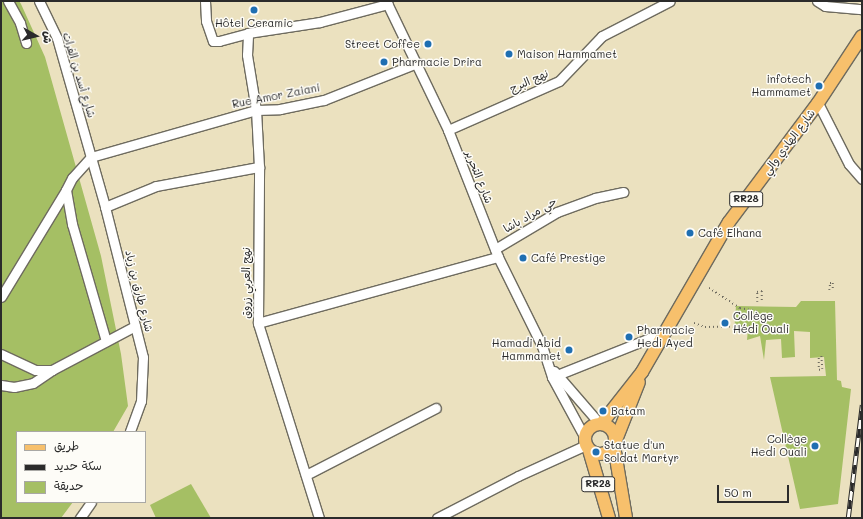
<!DOCTYPE html>
<html>
<head>
<meta charset="utf-8">
<style>
	body { margin:0 }
	#map { position:relative; width:863px; height:519px; overflow:hidden; background:#ebe1bf; font-family:Mali,"Playpen Sans Arabic",sans-serif }
	div>[style] { position:absolute }
	.green>* { inset:0; background:#a5bf64 }
	.path>* { height:1.5px; margin-top:-0.75px; transform-origin:0; background:repeating-linear-gradient(90deg,#6e6b5f 0 1px,transparent 0 4px) }
	.roads { filter:drop-shadow(1px 0 #6e6b5f) drop-shadow(-1px 0 #6e6b5f) drop-shadow(0 1px #6e6b5f) drop-shadow(0 -1px #6e6b5f) }
	.minor>* { height:9px; margin:-4.5px; padding:0 4.5px; transform-origin:4.5px; border-radius:4.5px; background:#fff }
	.major>* { height:12px; margin:-6px; padding:0 6px; transform-origin:6px; border-radius:6px; background:#f7c06c }
	.major>.ring { margin:-6px; padding:0; box-sizing:content-box; background:none; border:12px solid #f7c06c; border-radius:50% }
	.rail>* { height:4.5px; margin-top:-2.25px; transform-origin:0; background:repeating-linear-gradient(90deg,#fdfcf7 0 9px,#2b2b2b 0 18px); box-sizing:border-box; border-block:1px solid #2b2b2b }
	.dots>* { width:11px; height:11px; translate:-50% -50%; box-sizing:border-box; border:2px solid #fdfcf7; border-radius:50% }
	span { translate:-50% -50%; white-space:nowrap; text-align:center; line-height:1.15; -webkit-text-stroke:3px #fdfcf7; paint-order:stroke }
	.shield-label span { padding:1px 3px; background:#fdfcf7; border:1px solid; border-radius:3px; -webkit-text-stroke-width:0 }
	.shield-label { font-size:10px; color:#2b2b2b; font-weight:700 }
	.poi-label { font-size:11px; color:#2b2b2b }
	.right { translate:-100% -50%; text-align:right }
	.left { translate:0 -50%; text-align:left }
	.street-label { font-size:11px; color:#2b2b2b }
	.frame { position:absolute; inset:0; border:2px solid #2b2b2b; pointer-events:none }
	.legend { position:absolute; left:16px; top:431px; width:130px; height:72px; box-sizing:border-box; background:#fdfcf7; border:1px solid #a9a8a5; margin:0; padding:5px 7px; list-style:none; font-size:12px; color:#2b2b2b }
	.legend li { display:flex; align-items:center; gap:8px; height:20px }
	.legend b { width:20px; border:1px solid #a9a8a5 }
	.north { position:absolute; left:16px; top:16px; width:40px; height:40px; -webkit-text-stroke:3px #fdfcf7; paint-order:stroke; rotate:98deg; font-size:11px; font-weight:700; line-height:16px; text-align:center; color:#2b2b2b }
	.north::after { content:''; display:block; margin:auto; width:14px; height:18px; background:#2b2b2b; clip-path:polygon(50% 0,100% 100%,50% 72%,0 100%) }
	.scale { position:absolute; left:717px; top:485px; width:72px; height:18px; box-sizing:border-box; border:2px solid #2b2b2b; border-top:0; padding-left:5px; font-size:12px; line-height:14px; white-space:nowrap; color:#2b2b2b; -webkit-text-stroke:3px #fdfcf7; paint-order:stroke }
</style>
</head>
<body>
<div id="map">
	<div class="green">
		<div style="clip-path:polygon(1px 1px,19px 1px,21px 4px,45px 57px,101px 256px,121px 354px,128px 406px,113px 432px,17px 432px,17px 502px,73px 502px,61px 518px,1px 518px)"></div>
		<div style="clip-path:polygon(801px 301px,835px 301px,837px 380px,841px 381px,842px 387px,851px 389px,838px 504px,800px 509px,770px 377px,826px 376px,824px 357px,810px 358px,810px 332px,794px 331px,795px 357px,782px 358px,781px 339px,766px 340px,764px 360px,760px 336px,747px 340px,748px 329px,734px 333px,736px 306px,796px 307px)"></div>
		<div style="clip-path:polygon(191px 484px,211px 518px,156px 518px,150px 505px)"></div>
	</div>
	<div class="path">
		<div style="left:709px;top:288px;width:37px;rotate:33deg"></div>
		<div style="left:740px;top:308px;width:20px;rotate:11deg"></div>
		<div style="left:829px;top:290px;width:7px;rotate:-82deg"></div>
		<div style="left:830px;top:283px;width:3px"></div>
		<div style="left:833px;top:283px;width:7px;rotate:90deg"></div>
		<div style="left:757px;top:302px;width:10px;rotate:-90deg"></div>
		<div style="left:757px;top:292px;width:5px;rotate:-11deg"></div>
		<div style="left:762px;top:291px;width:10px;rotate:90deg"></div>
		<div style="left:694px;top:323px;width:12px;rotate:20deg"></div>
		<div style="left:705px;top:327px;width:56px;rotate:-1deg"></div>
		<div style="left:819px;top:358px;width:12px;rotate:90deg"></div>
		<div style="left:819px;top:370px;width:3px;rotate:-18deg"></div>
		<div style="left:822px;top:369px;width:13px;rotate:-94deg"></div>
	</div>
	<div class="roads">
		<div class="minor">
			<div style="left:8px;top:1px;width:25px;rotate:61deg"></div>
			<div style="left:20px;top:23px;width:21px;rotate:73deg"></div>
			<div style="left:39px;top:1px;width:41px;rotate:64.1deg"></div>
			<div style="left:57px;top:38px;width:176px;rotate:74.1deg"></div>
			<div style="left:105px;top:207px;width:155px;rotate:75.8deg"></div>
			<div style="left:143px;top:357px;width:44px;rotate:92.6deg"></div>
			<div style="left:141px;top:401px;width:33px;rotate:110deg"></div>
			<div style="left:205px;top:1px;width:20px;rotate:87deg"></div>
			<div style="left:206px;top:21px;width:21px;rotate:71deg"></div>
			<div style="left:213px;top:41px;width:6px"></div>
			<div style="left:219px;top:41px;width:30px;rotate:-15deg"></div>
			<div style="left:386px;top:1px;width:143px;rotate:64.3deg"></div>
			<div style="left:448px;top:130px;width:136px;rotate:68.5deg"></div>
			<div style="left:498px;top:257px;width:99px;rotate:63.7deg"></div>
			<div style="left:542px;top:346px;width:33px;rotate:72deg"></div>
			<div style="left:552px;top:377px;width:69px;rotate:61.6deg"></div>
			<div style="left:817px;top:1px;width:9px;rotate:32deg"></div>
			<div style="left:825px;top:6px;width:37px;rotate:5deg"></div>
			<div style="left:818px;top:103px;width:68px;rotate:63.1deg"></div>
			<div style="left:849px;top:164px;width:20px;rotate:49deg"></div>
			<div style="left:448px;top:130px;width:121px;rotate:-23.8deg"></div>
			<div style="left:559px;top:81px;width:62px;rotate:-46.3deg"></div>
			<div style="left:602px;top:36px;width:76px;rotate:-27.2deg"></div>
			<div style="left:91px;top:157px;width:172px;rotate:-15.9deg"></div>
			<div style="left:256px;top:110px;width:24px;rotate:-2deg"></div>
			<div style="left:280px;top:109px;width:45px;rotate:-11.6deg"></div>
			<div style="left:324px;top:100px;width:100px;rotate:-21.7deg"></div>
			<div style="left:91px;top:157px;width:28px;rotate:132deg"></div>
			<div style="left:72px;top:178px;width:13px;rotate:117deg"></div>
			<div style="left:66px;top:190px;width:35px;rotate:80deg"></div>
			<div style="left:72px;top:224px;width:122px;rotate:73.8deg"></div>
			<div style="left:105px;top:207px;width:55px;rotate:-22.4deg"></div>
			<div style="left:156px;top:186px;width:105px;rotate:-10.5deg"></div>
			<div style="left:495px;top:249px;width:72px;rotate:-30.8deg"></div>
			<div style="left:557px;top:212px;width:40px;rotate:-20.2deg"></div>
			<div style="left:595px;top:198px;width:29px;rotate:-12deg"></div>
			<div style="left:1px;top:297px;width:125px;rotate:-58.7deg"></div>
			<div style="left:258px;top:323px;width:249px;rotate:-15.4deg"></div>
			<div style="left:1px;top:354px;width:38px;rotate:25deg"></div>
			<div style="left:36px;top:370px;width:16px"></div>
			<div style="left:554px;top:371px;width:69px;rotate:49.1deg"></div>
			<div style="left:552px;top:377px;width:122px;rotate:-21.7deg"></div>
			<div style="left:1px;top:385px;width:13px;rotate:9deg"></div>
			<div style="left:14px;top:387px;width:19px;rotate:-12deg"></div>
			<div style="left:33px;top:383px;width:23px;rotate:-34deg"></div>
			<div style="left:52px;top:370px;width:94px;rotate:-27.9deg"></div>
			<div style="left:306px;top:475px;width:146px;rotate:-27.3deg"></div>
			<div style="left:80px;top:518px;width:19px;rotate:-55deg"></div>
			<div style="left:319px;top:518px;width:204px;rotate:-107.4deg"></div>
			<div style="left:258px;top:323px;width:156px;rotate:-89.6deg"></div>
			<div style="left:259px;top:167px;width:57px;rotate:-93deg"></div>
			<div style="left:256px;top:110px;width:56px;rotate:-99.3deg"></div>
			<div style="left:247px;top:55px;width:22px;rotate:-87deg"></div>
			<div style="left:248px;top:33px;width:73px;rotate:-8.7deg"></div>
			<div style="left:320px;top:22px;width:70px;rotate:-14.8deg"></div>
			<div style="left:437px;top:518px;width:91px;rotate:-27.4deg"></div>
			<div style="left:518px;top:476px;width:75px;rotate:-24.5deg"></div>
		</div>
		<div class="major">
			<div style="left:602px;top:423px;width:65px;rotate:-51.9deg"></div>
			<div style="left:642px;top:372px;width:173px;rotate:-59.9deg"></div>
			<div style="left:729px;top:222px;width:149px;rotate:-53.2deg"></div>
			<div style="left:818px;top:103px;width:80px;rotate:-56.7deg"></div>
			<div class="ring" style="left:585px;top:424px;width:18px;height:18px"></div>
			<div style="left:616px;top:440px;width:62px;rotate:-68.4deg"></div>
			<div style="left:614px;top:446px;width:73px;rotate:80.5deg"></div>
			<div style="left:589px;top:450px;width:71px;rotate:73.6deg"></div>
		</div>
	</div>
	<div class="rail">
		<div style="left:848px;top:518px;width:114px;rotate:-82.9deg"></div>
	</div>
	<div class="dots">
		<div style="left:254px;top:10px;background:#1f6fb2"></div>
		<div style="left:428px;top:44px;background:#1f6fb2"></div>
		<div style="left:509px;top:54px;background:#1f6fb2"></div>
		<div style="left:384px;top:62px;background:#1f6fb2"></div>
		<div style="left:819px;top:86px;background:#1f6fb2"></div>
		<div style="left:690px;top:233px;background:#1f6fb2"></div>
		<div style="left:523px;top:258px;background:#1f6fb2"></div>
		<div style="left:725px;top:323px;background:#1f6fb2"></div>
		<div style="left:629px;top:337px;background:#1f6fb2"></div>
		<div style="left:569px;top:350px;background:#1f6fb2"></div>
		<div style="left:603px;top:411px;background:#1f6fb2"></div>
		<div style="left:815px;top:446px;background:#1f6fb2"></div>
		<div style="left:596px;top:452px;background:#1f6fb2"></div>
	</div>
	<div class="shield-label">
		<span style="left:746px;top:199px">RR28</span>
		<span style="left:598px;top:484px">RR28</span>
	</div>
	<div class="poi-label">
		<span style="left:254px;top:23px">Hôtel Ceramic</span>
		<span class="right" style="left:420px;top:44px">Street Coffee</span>
		<span class="left" style="left:517px;top:54px">Maison Hammamet</span>
		<span class="left" style="left:392px;top:62px">Pharmacie Drira</span>
		<span class="right" style="left:811px;top:86px">infotech<br>Hammamet</span>
		<span class="left" style="left:698px;top:233px">Café Elhana</span>
		<span class="left" style="left:531px;top:258px">Café Prestige</span>
		<span class="left" style="left:733px;top:323px">Collège<br>Hédi Ouali</span>
		<span class="left" style="left:637px;top:337px">Pharmacie<br>Hedi Ayed</span>
		<span class="right" style="left:561px;top:350px">Hamadi Abid<br>Hammamet</span>
		<span class="left" style="left:611px;top:411px">Batam</span>
		<span class="right" style="left:807px;top:446px">Collège<br>Hedi Ouali</span>
		<span class="left" style="left:604px;top:452px">Statue d'un<br>Soldat Martyr</span>
	</div>
	<div class="street-label">
		<span style="left:79px;top:75px;rotate:73deg">شارع أسد بن الفرات</span>
		<span style="left:529px;top:81px;rotate:-24deg">نهج البرج</span>
		<span style="left:276px;top:96px;rotate:-11deg">Rue Amor Zaiani</span>
		<span style="left:789px;top:142px;rotate:-53deg">شارع الهادي والي</span>
		<span style="left:479px;top:177px;rotate:68deg">شارع التحرير</span>
		<span style="left:530px;top:215px;rotate:-30deg">حي مراد باشا</span>
		<span style="left:246px;top:283px;rotate:-90deg">نهج العربي زروق</span>
		<span style="left:139px;top:291px;rotate:76deg">شارع طارق بن زياد</span>
	</div>
	<div class="frame"></div>
	<ul class="legend">
	<li><b style="height:5px;background:#f7c06c"></b>طريق</li>
	<li><b style="height:5px;background:#2b2b2b"></b>سكة حديد</li>
	<li><b style="height:11px;background:#a5bf64"></b>حديقة</li>
	</ul>
	<div class="north">ش</div>
	<div class="scale">50 m</div>
</div>
</body>
</html>
